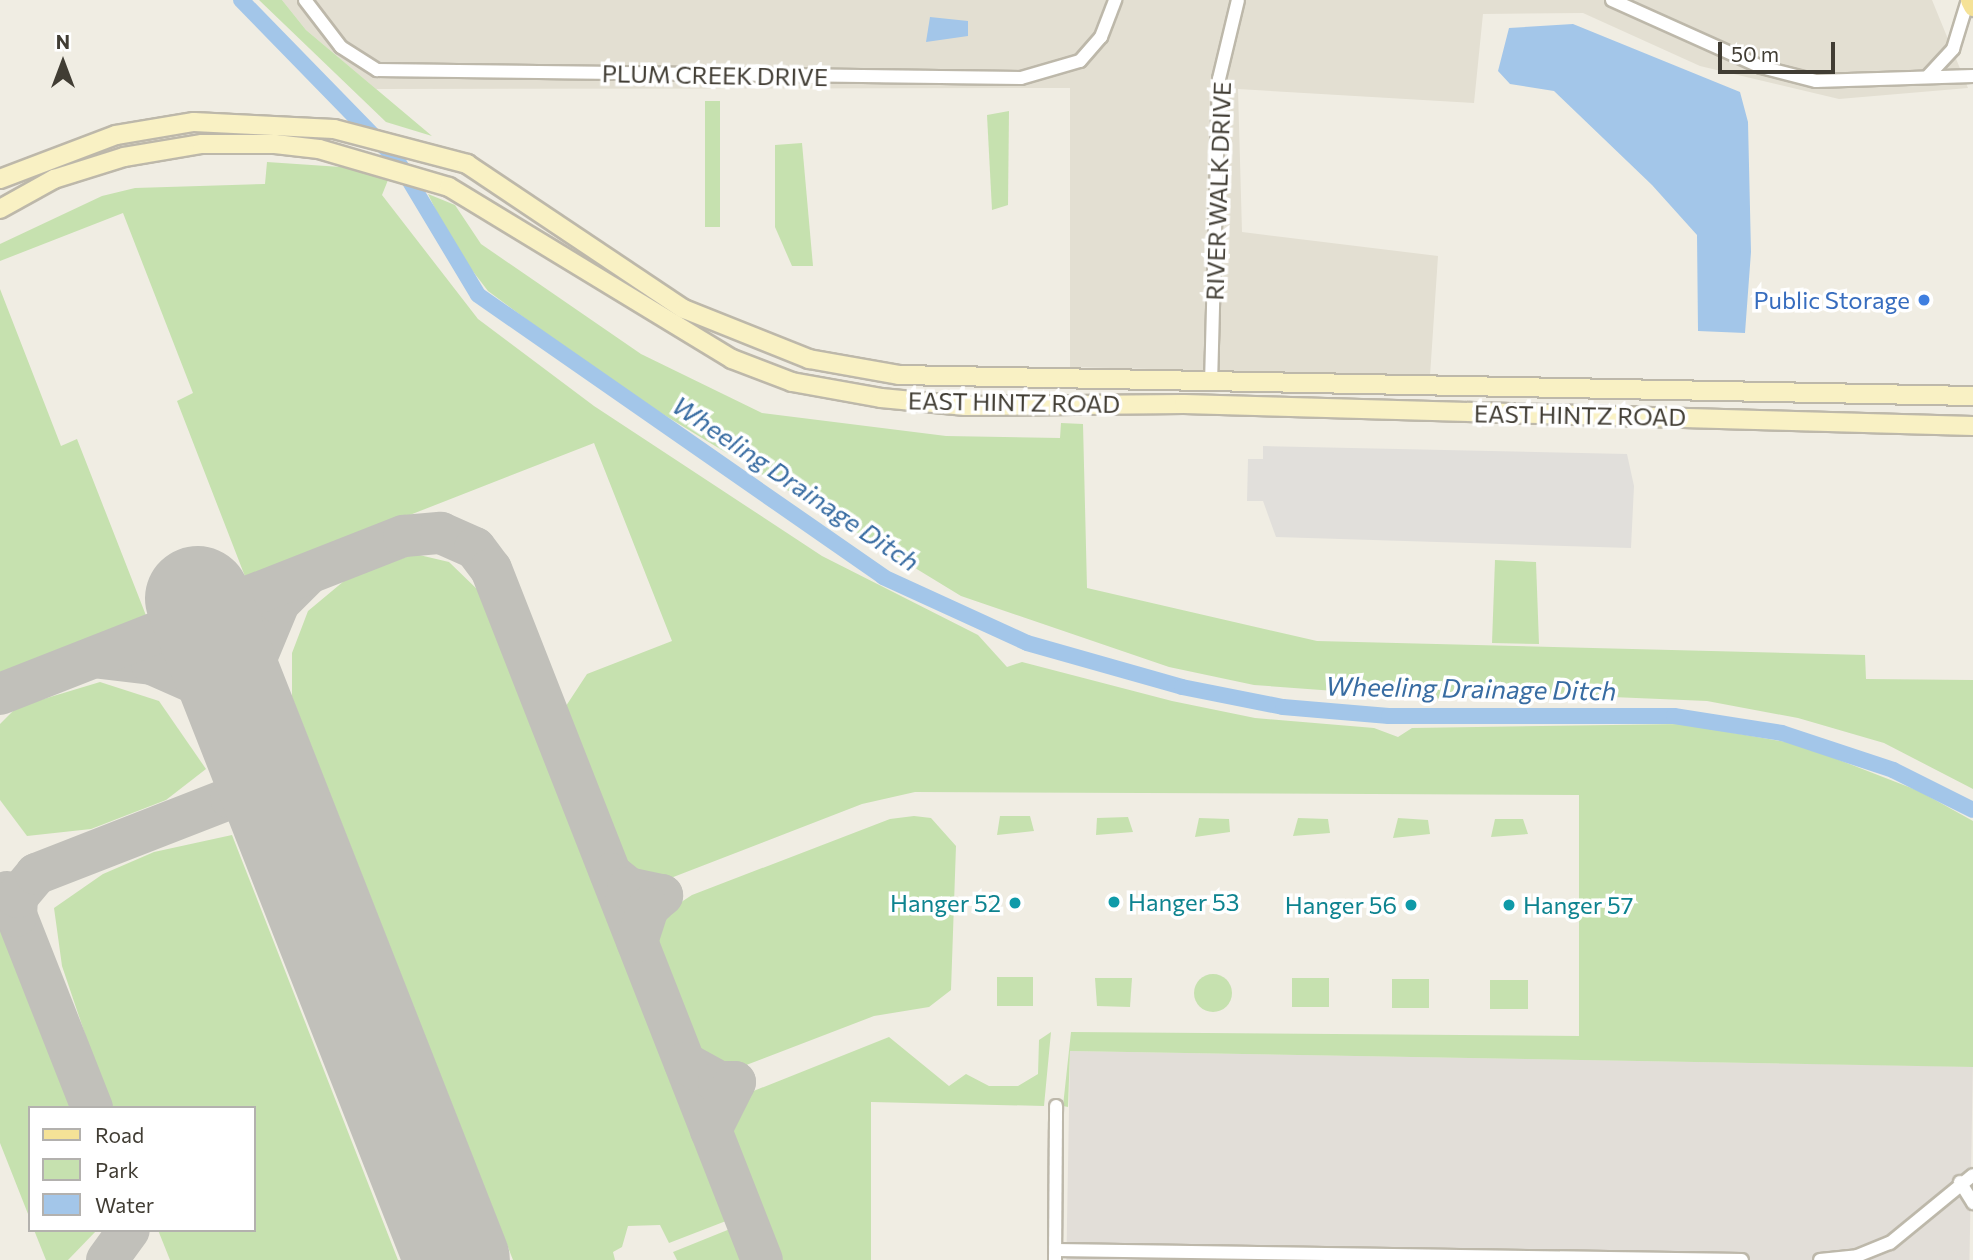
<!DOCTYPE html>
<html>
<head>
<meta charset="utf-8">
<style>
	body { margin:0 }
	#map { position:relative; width:1973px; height:1260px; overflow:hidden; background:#f0ede3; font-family:Commissioner,sans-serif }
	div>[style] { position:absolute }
	.residential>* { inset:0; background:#e3dfd2 }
	.industrial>* { inset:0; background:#e2ded8; transform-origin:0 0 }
	.green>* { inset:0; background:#c6e1af; transform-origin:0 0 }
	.round { border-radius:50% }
	.parking>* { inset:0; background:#e1dfdb }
	.water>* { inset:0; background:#a3c6e9 }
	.canal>* { height:16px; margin:-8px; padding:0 8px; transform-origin:8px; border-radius:8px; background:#a3c6e9 }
	.taxiway>* { height:42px; margin:-21px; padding:0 21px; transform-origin:21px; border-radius:21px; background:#c1c0ba }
	.runway>* { height:105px; margin:-52.5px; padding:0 52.5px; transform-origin:52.5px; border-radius:52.5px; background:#c1c0ba }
	.roads { filter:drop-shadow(2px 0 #bdb8aa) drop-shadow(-2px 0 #bdb8aa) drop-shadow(0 2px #bdb8aa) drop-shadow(0 -2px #bdb8aa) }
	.minor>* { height:12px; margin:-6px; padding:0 6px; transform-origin:6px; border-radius:6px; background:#fff }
	.secondary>* { height:18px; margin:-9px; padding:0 9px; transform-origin:9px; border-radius:9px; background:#f9f1c4 }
	.primary>* { height:19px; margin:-9.5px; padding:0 9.5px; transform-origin:9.5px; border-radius:9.5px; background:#f5e297 }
	.dots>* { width:19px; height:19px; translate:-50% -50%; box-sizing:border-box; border:4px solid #fff; border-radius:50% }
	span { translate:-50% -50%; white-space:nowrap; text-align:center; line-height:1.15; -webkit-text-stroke:7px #fff; paint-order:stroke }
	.street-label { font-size:24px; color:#413d34 }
	.shop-label { font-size:24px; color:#366cbe }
	.right { translate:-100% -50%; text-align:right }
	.culture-label { font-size:24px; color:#0d838f }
	.left { translate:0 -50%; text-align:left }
	.water-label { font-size:26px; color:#386ca2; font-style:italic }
	.legend { position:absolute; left:28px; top:1106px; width:228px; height:126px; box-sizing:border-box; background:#fff; border:2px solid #b3b1ae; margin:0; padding:9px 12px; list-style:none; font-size:21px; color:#413d34 }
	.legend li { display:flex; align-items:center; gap:14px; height:35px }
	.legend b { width:35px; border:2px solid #b3b1ae }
	.north { position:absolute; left:28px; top:28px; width:70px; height:70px; -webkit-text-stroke:5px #fff; paint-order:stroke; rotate:0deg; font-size:19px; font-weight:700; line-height:28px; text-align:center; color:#413d34 }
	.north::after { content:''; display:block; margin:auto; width:24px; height:32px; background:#413d34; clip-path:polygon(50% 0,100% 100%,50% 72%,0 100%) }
	.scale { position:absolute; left:1718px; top:42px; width:117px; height:32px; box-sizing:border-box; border:4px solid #413d34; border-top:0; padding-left:9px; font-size:21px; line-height:24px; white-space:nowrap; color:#413d34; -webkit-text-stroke:5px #fff; paint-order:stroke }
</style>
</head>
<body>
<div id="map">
	<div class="residential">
		<div style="clip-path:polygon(282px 0,1932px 0,1968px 88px,1839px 99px,1700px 66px,1583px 13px,1483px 14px,1474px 103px,1238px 89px,1242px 232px,1438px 256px,1430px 376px,1070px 367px,1070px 88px,376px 89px,306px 30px)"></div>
	</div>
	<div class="industrial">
		<div style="left:1070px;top:1051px;width:903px;height:209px;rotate:1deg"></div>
	</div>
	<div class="green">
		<div style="clip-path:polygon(259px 0,282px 0,306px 30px,432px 136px,386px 122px)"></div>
		<div style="left:705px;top:101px;width:15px;height:126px"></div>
		<div style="clip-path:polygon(1009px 111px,1008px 205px,992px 210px,987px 115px)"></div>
		<div style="clip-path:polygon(802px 143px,813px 266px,792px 266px,775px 227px,775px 145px)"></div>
		<div style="clip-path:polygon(267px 162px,341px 167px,388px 180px,382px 195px,478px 319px,594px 406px,822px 556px,978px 635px,1007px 667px,1022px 662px,1172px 701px,1255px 718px,1374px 728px,1398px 737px,1412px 728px,1682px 724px,1798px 744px,1919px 791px,1973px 821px,1973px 1067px,1070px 1051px,1068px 1107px,1063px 1106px,1071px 1032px,1579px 1036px,1579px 795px,915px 792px,862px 804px,663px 881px,646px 879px,622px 860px,564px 709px,587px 674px,672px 641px,594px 443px,246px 579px,177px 401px,193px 393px,123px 213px,0 261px,0 244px,102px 196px,135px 188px,265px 184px)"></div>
		<div style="clip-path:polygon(428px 194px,455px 205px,481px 244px,641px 354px,762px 413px,946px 436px,1060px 438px,1061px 423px,1083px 424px,1087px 588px,1317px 641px,1865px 655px,1866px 679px,1973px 680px,1973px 789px,1884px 743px,1798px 718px,1707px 701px,1521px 693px,1444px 699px,1254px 685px,1169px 667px,961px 596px,615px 385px,488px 291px,452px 244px)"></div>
		<div style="clip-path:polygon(0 289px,61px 446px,77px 439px,147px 618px,0 675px)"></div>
		<div style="clip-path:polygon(415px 554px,449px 562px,481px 593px,726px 1221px,669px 1243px,660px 1225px,628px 1226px,622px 1247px,613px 1252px,615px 1260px,513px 1260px,292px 697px,292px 653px,308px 611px,350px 576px)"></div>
		<div style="clip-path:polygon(1495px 560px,1536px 562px,1539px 644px,1492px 643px)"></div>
		<div style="clip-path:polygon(100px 682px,159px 701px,206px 769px,166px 800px,91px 829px,27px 836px,0 800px,0 724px,17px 707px)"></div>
		<div style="clip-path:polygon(914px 816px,931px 818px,956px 846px,951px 990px,929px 1007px,874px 1016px,741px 1067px,716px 1067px,704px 1058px,657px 946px,663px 914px,692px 895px,890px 819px)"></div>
		<div style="clip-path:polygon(1000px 816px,1030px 816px,1034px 831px,997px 835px)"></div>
		<div style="clip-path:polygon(1128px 817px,1133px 832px,1096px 835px,1097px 818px)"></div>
		<div style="clip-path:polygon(1199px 818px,1229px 819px,1230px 832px,1195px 837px)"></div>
		<div style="clip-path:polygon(1298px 818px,1328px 819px,1330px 833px,1293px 836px)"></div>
		<div style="clip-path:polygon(1398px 818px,1428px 820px,1430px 834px,1393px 838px)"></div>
		<div style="clip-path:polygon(1495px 819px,1523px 819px,1528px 834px,1491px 837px)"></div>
		<div style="clip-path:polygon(232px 835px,398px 1260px,170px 1260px,158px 1230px,254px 1230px,254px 1108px,110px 1108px,62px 966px,54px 908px,103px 874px,154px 852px)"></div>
		<div style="clip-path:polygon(0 924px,72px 1108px,30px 1108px,30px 1219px,0 1143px)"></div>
		<div class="round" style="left:1194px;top:974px;width:38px;height:38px"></div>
		<div style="left:997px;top:977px;width:36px;height:29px"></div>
		<div style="clip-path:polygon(1095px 978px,1132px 978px,1130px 1007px,1097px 1006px)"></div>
		<div style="left:1292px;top:978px;width:37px;height:29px"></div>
		<div style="left:1392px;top:979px;width:37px;height:29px"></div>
		<div style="left:1490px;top:980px;width:38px;height:29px"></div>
		<div style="clip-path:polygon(1051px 1032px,1044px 1106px,871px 1102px,871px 1260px,780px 1260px,728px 1126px,736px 1098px,889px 1037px,949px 1086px,966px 1074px,989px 1086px,1018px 1086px,1038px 1074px,1039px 1040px)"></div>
		<div style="clip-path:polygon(730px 1229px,743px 1260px,677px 1260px,673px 1252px)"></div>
		<div style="clip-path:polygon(34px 1230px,97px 1230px,68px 1260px,46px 1260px)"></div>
	</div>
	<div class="parking">
		<div style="clip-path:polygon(1263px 446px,1627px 454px,1634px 486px,1631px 548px,1276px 537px,1263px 501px,1247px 501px,1248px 459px,1263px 459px)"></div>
	</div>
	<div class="water">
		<div style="clip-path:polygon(930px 17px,968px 21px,968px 36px,926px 42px)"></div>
		<div style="clip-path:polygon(1573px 24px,1740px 92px,1748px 122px,1751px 252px,1745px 333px,1698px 331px,1697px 235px,1652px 185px,1554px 91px,1510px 84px,1498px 71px,1509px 28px)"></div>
	</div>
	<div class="canal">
		<div style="left:241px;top:0;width:223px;rotate:45.7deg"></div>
		<div style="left:397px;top:160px;width:157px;rotate:59deg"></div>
		<div style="left:478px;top:295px;width:494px;rotate:34.8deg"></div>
		<div style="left:883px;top:577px;width:158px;rotate:24.6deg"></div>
		<div style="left:1027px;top:643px;width:161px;rotate:15.8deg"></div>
		<div style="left:1182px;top:687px;width:103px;rotate:11.2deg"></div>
		<div style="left:1283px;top:707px;width:106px;rotate:4.9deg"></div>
		<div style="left:1389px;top:716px;width:285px"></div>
		<div style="left:1674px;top:716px;width:109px;rotate:8.9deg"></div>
		<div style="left:1782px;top:733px;width:117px;rotate:18.4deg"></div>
		<div style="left:1893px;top:770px;width:89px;rotate:26.6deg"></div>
	</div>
	<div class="taxiway">
		<div style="left:101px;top:658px;width:51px;rotate:6.7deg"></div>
		<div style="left:152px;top:664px;width:94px;rotate:23.8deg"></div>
		<div style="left:238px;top:702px;width:107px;rotate:-67.5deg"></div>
		<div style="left:279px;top:603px;width:38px;rotate:-45deg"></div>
		<div style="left:0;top:694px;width:434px;rotate:-21.4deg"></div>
		<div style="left:404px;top:536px;width:37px;rotate:-5deg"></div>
		<div style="left:441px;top:533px;width:37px;rotate:24deg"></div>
		<div style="left:475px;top:548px;width:26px;rotate:53deg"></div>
		<div style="left:491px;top:569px;width:742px;rotate:68.59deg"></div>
		<div style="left:611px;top:874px;width:22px;rotate:39deg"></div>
		<div style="left:628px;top:888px;width:35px;rotate:12deg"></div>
		<div style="left:662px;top:895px;width:19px;rotate:137deg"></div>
		<div style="left:648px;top:908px;width:35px;rotate:108deg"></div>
		<div style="left:7px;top:892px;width:232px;rotate:68.5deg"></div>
		<div style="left:16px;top:916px;width:19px;rotate:-87deg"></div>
		<div style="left:17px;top:897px;width:30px;rotate:-50deg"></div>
		<div style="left:36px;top:874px;width:209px;rotate:-21.3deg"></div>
		<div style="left:231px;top:798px;width:20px;rotate:-3deg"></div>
		<div style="left:251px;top:797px;width:20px;rotate:27deg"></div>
		<div style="left:269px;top:806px;width:29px;rotate:52deg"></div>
		<div style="left:685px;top:1063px;width:39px;rotate:29deg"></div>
		<div style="left:719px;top:1082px;width:16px"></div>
		<div style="left:735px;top:1082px;width:54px;rotate:116.6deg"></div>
		<div style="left:107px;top:1260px;width:37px;rotate:-54deg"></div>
	</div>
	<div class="runway">
		<div style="left:197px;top:598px;width:711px;rotate:68.56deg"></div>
	</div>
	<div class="roads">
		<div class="minor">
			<div style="left:305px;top:0;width:59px;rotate:52.5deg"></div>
			<div style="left:341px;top:47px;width:43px;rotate:32.6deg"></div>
			<div style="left:377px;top:70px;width:644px;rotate:0.71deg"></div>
			<div style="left:1021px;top:78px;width:61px;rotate:-16.1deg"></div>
			<div style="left:1080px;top:61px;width:32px;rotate:-49deg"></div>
			<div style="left:1101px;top:37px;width:40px;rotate:-69deg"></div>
			<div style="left:1612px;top:0;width:163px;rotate:24.2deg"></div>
			<div style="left:1761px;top:67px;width:57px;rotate:14.3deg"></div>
			<div style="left:1816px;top:81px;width:157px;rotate:-1.8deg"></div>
			<div style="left:1928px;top:76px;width:37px;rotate:-47deg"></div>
			<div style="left:1953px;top:49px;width:51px;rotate:-73deg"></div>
			<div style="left:1211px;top:384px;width:305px;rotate:-88.5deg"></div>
			<div style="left:1219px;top:79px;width:81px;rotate:-76.5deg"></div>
			<div style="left:1960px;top:1182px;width:25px;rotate:58deg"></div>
			<div style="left:1056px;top:1250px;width:686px;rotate:0.84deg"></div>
			<div style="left:1055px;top:1260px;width:154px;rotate:-89.6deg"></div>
			<div style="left:1820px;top:1260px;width:37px;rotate:-6deg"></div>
			<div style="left:1857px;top:1256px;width:35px;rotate:-22deg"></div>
			<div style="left:1890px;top:1243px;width:107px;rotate:-39.3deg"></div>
		</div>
		<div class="secondary">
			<div style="left:0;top:179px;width:124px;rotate:-20.8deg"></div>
			<div style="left:116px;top:135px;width:79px;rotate:-9.5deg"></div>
			<div style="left:194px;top:122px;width:140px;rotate:2.9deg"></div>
			<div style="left:334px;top:129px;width:138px;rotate:14.7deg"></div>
			<div style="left:467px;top:164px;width:261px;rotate:33.8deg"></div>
			<div style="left:684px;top:309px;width:135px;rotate:21.8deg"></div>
			<div style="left:809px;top:359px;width:91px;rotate:10.1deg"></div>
			<div style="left:899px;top:375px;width:1074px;rotate:1.12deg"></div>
			<div style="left:0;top:209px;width:62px;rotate:-29.1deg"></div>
			<div style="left:54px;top:179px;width:73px;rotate:-17.4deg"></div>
			<div style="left:124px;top:157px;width:79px;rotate:-9.5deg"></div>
			<div style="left:202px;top:144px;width:73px"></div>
			<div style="left:275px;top:144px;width:44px;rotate:6.5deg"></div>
			<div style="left:319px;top:149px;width:135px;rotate:16.3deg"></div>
			<div style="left:449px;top:187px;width:331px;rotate:31.3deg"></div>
			<div style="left:732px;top:359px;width:64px;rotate:21deg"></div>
			<div style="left:792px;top:382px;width:90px;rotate:10.2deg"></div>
			<div style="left:881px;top:398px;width:85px;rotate:5.4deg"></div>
			<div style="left:966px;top:406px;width:218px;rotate:-0.5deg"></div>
			<div style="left:1184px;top:404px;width:789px;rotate:1.6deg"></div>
		</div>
		<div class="primary">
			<div style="left:1970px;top:0;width:7px;rotate:63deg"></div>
		</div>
	</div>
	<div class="dots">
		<div style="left:1924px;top:300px;background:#3f7fe0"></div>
		<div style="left:1114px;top:902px;background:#0f9aa8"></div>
		<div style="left:1015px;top:903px;background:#0f9aa8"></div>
		<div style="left:1411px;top:905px;background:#0f9aa8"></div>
		<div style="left:1509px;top:905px;background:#0f9aa8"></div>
	</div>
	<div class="street-label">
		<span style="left:715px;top:75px;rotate:1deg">PLUM CREEK DRIVE</span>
		<span style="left:1218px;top:191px;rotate:-88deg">RIVER WALK DRIVE</span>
		<span style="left:1014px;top:402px;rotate:1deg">EAST HINTZ ROAD</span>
		<span style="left:1580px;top:415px;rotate:1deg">EAST HINTZ ROAD</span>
	</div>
	<div class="shop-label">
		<span class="right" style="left:1910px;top:300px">Public Storage</span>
	</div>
	<div class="culture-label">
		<span class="left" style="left:1128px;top:902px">Hanger 53</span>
		<span class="right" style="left:1001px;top:903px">Hanger 52</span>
		<span class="right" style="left:1397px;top:905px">Hanger 56</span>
		<span class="left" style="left:1523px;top:905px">Hanger 57</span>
	</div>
	<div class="water-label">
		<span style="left:796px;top:483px;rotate:34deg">Wheeling Drainage Ditch</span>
		<span style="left:1471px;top:688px;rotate:1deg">Wheeling Drainage Ditch</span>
	</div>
	<ul class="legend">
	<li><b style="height:9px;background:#f5e297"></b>Road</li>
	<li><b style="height:19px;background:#c6e1af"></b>Park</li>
	<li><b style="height:19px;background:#a3c6e9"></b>Water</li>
	</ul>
	<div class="north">N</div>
	<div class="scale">50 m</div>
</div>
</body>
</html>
